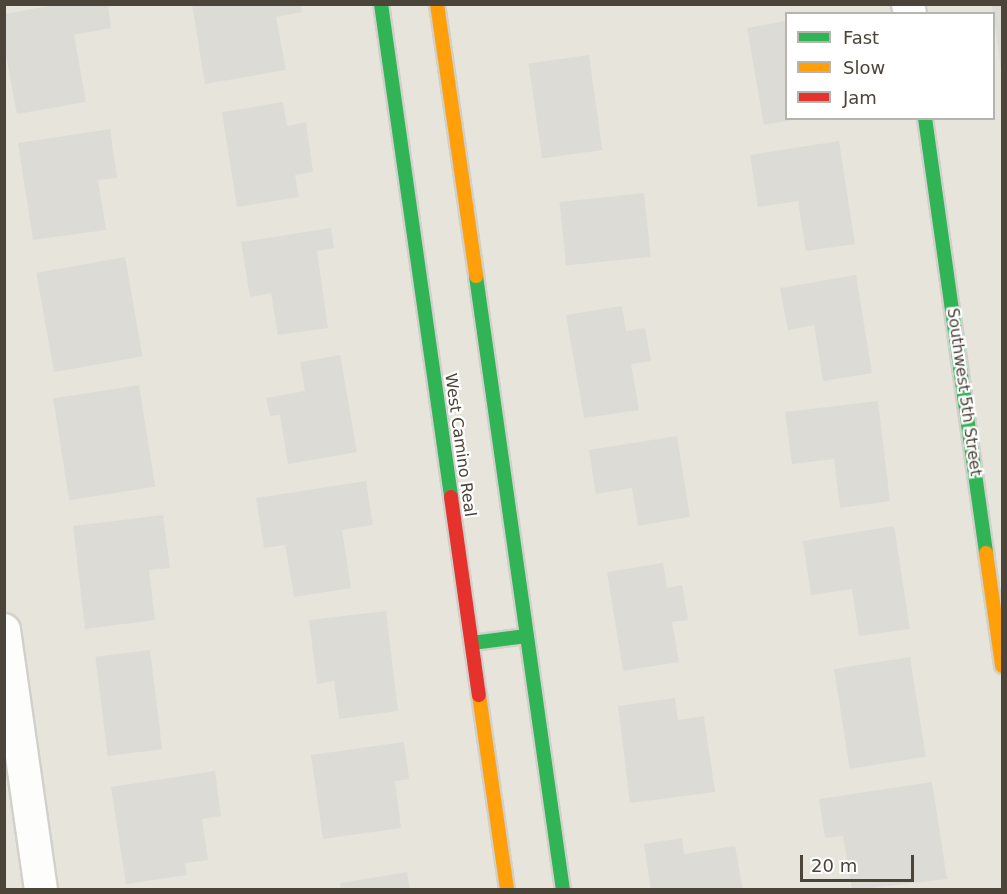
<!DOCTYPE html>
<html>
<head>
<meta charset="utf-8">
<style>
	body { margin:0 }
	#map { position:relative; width:1007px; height:894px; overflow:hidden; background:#f3f2ee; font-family:"DejaVu Sans",sans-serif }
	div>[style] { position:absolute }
	.residential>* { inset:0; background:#e7e4db }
	.building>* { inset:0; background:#dddbd6; transform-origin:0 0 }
	.roads { filter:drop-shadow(2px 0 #d1d0cb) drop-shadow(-2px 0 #d1d0cb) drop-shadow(0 2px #d1d0cb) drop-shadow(0 -2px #d1d0cb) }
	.street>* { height:32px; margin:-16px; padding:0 16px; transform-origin:16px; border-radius:16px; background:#fdfdfc }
	.fast>* { height:14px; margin:-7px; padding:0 7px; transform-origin:7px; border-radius:7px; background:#30b455 }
	.slow>* { height:14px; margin:-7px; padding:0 7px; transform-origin:7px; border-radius:7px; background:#ff9f0a }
	.jam>* { height:14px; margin:-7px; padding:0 7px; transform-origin:7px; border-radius:7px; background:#e5322d }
	span { translate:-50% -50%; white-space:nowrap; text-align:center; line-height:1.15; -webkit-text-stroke:4.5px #fff; paint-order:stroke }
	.street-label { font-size:16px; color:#4b4439 }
	.frame { position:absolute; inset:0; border:6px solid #4b4439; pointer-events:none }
	.legend { position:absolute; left:785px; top:12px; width:210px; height:108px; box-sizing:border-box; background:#fff; border:2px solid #b7b4b0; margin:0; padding:8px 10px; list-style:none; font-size:18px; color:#4b4439 }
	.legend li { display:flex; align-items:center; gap:12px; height:30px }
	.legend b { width:30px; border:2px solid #b7b4b0 }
	.scale { position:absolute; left:800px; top:855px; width:114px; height:27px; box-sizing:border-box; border:3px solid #4b4439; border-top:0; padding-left:8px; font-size:18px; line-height:21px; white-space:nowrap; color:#4b4439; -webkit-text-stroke:4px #fff; paint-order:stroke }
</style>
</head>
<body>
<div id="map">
	<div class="residential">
		<div style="clip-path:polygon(evenodd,5px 5px,1002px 5px,1002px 889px,5px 889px,5px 5px,786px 14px,994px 14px,994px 118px,786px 118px,786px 14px)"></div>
	</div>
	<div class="building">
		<div style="clip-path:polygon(59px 4px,108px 4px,111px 28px,74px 35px,86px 102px,17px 114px,4px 44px,4px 14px)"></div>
		<div style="clip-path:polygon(192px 4px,300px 4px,302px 12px,276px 17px,286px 70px,205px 84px)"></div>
		<div style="clip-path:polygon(992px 4px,1002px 4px,1002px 68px,1001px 69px)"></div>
		<div style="clip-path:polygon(786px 21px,786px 118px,794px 120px,764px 125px,747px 28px)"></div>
		<div style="left:589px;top:55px;width:96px;height:61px;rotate:82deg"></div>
		<div style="clip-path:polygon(283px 102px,287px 126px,306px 122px,313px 172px,295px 175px,299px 197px,237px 207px,222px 112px)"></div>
		<div style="clip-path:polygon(110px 129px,117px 178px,98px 180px,106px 230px,33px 240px,18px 143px)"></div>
		<div style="clip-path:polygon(839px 141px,855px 244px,806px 251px,798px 201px,758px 207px,750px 155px)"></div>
		<div style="left:644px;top:193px;width:64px;height:85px;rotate:84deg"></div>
		<div style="clip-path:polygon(331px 228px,334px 248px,317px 251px,328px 328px,278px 335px,271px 293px,250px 297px,241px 242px)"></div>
		<div style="left:125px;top:257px;width:101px;height:90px;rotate:80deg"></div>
		<div style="clip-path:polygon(856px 275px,872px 373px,823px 381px,814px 325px,788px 330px,780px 288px)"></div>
		<div style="clip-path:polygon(622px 306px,626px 331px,645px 328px,651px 361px,631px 364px,639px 410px,584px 418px,566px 315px)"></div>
		<div style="clip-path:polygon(340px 355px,357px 452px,288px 464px,280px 415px,270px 416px,266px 398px,305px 391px,300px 362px)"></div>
		<div style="left:139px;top:385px;width:103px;height:87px;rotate:81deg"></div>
		<div style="clip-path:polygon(878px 401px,890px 501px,840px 508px,834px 459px,792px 464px,785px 412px)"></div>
		<div style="clip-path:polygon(677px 436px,690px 517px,638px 526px,632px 488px,596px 494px,589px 450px)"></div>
		<div style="clip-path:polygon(366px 481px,373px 525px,342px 530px,351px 588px,294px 597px,285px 545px,264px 548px,256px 498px)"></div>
		<div style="clip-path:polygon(163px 515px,170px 568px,149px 570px,155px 620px,85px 629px,73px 526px)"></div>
		<div style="clip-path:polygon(894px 526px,910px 629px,859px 636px,852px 589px,811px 595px,803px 541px)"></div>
		<div style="clip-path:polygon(663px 563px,667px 588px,682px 585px,688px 620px,672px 622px,679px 662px,623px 671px,607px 572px)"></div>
		<div style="clip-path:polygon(386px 611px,398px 711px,339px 719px,334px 681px,317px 684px,309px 620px)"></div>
		<div style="left:150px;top:650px;width:100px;height:55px;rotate:83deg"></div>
		<div style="left:910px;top:657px;width:101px;height:77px;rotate:81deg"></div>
		<div style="clip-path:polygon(675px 698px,678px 720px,704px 716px,715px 792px,630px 803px,618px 706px)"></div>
		<div style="clip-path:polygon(404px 742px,409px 779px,395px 781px,401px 828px,323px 839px,311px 755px)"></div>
		<div style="clip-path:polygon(215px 771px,221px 816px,202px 819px,208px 860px,185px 863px,187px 875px,126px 884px,111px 787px)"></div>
		<div style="clip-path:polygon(932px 782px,947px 879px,852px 890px,843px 836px,825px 838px,819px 799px)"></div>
		<div style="clip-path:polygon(682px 838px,684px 854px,735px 846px,743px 890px,651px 890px,644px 844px)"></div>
		<div style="clip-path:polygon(407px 872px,410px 890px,341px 890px,340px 883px)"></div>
	</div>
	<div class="roads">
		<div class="street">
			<div style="left:908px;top:4px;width:10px;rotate:79deg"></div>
			<div style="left:4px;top:630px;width:263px;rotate:81.9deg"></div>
		</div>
		<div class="fast">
			<div style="left:381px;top:4px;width:498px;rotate:81.9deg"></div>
			<div style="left:925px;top:118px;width:439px;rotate:82deg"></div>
			<div style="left:476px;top:276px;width:620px;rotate:81.94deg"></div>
			<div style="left:472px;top:643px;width:55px;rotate:-7.3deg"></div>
		</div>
		<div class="slow">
			<div style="left:437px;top:4px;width:275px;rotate:81.8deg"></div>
			<div style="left:986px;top:553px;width:114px;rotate:81.9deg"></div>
			<div style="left:479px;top:695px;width:197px;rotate:81.8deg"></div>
		</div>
		<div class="jam">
			<div style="left:451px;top:497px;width:200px;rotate:82deg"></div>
		</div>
	</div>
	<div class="street-label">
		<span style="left:964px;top:392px;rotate:82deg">Southwest 5th Street</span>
		<span style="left:460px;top:445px;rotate:82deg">West Camino Real</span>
	</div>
	<div class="frame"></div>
	<ul class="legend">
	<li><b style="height:8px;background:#30b455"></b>Fast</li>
	<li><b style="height:8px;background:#ff9f0a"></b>Slow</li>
	<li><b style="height:8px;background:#e5322d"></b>Jam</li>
	</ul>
	<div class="scale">20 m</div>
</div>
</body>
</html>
